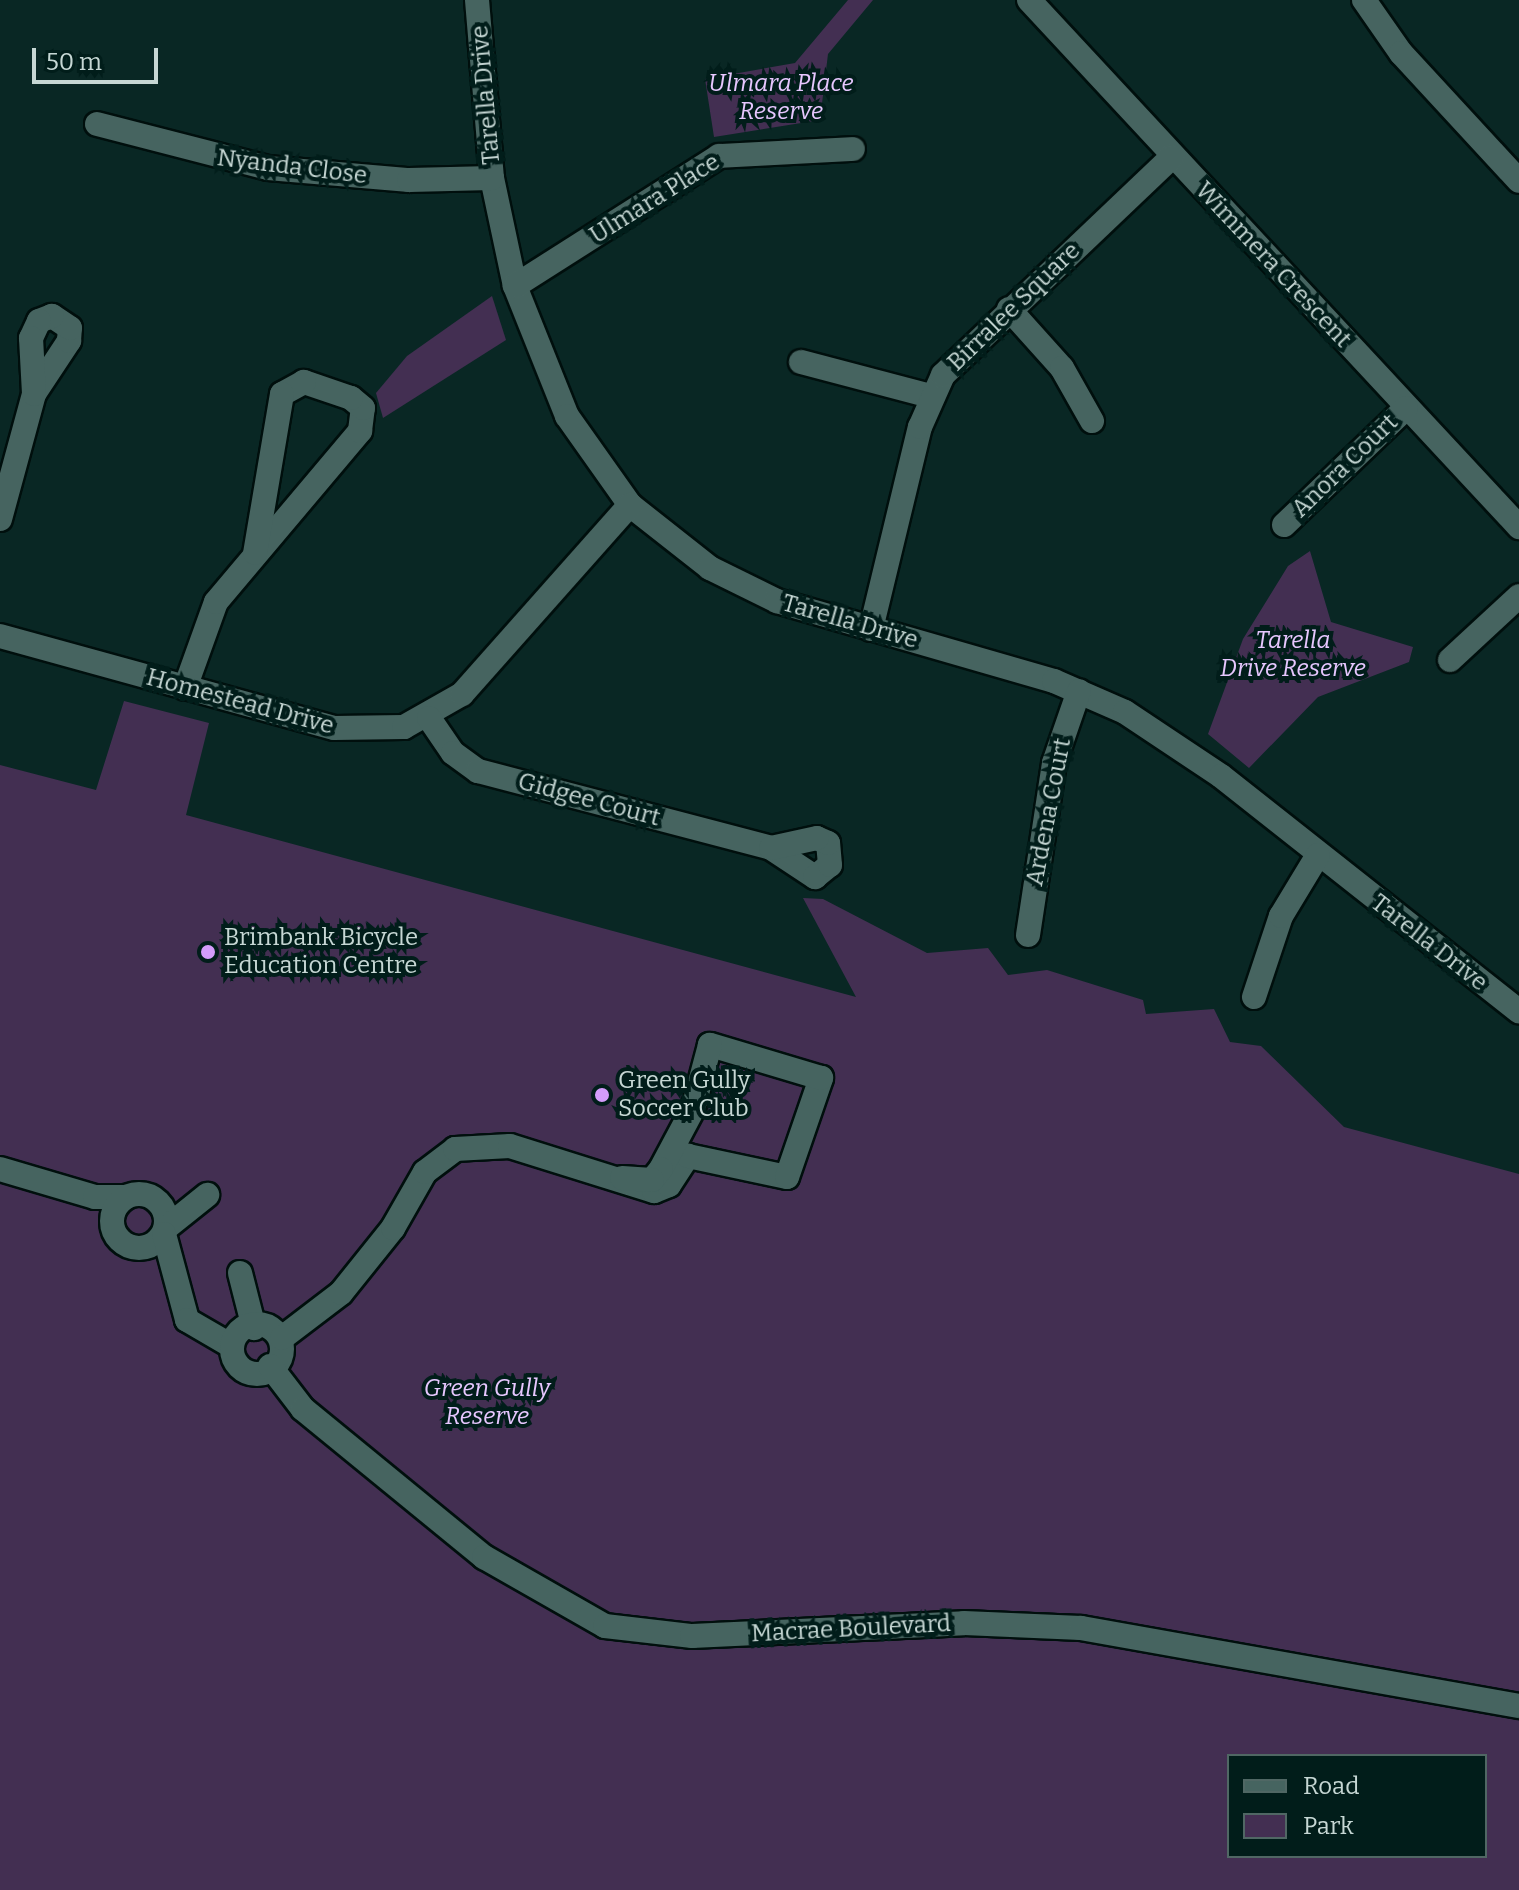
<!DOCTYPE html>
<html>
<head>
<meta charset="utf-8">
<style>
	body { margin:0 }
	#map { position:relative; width:1519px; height:1890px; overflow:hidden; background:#092724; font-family:Bitter,serif }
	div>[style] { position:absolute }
	.green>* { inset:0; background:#432f52 }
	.roads { filter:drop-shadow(2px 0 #000f0d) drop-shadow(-2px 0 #000f0d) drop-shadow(0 2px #000f0d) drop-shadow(0 -2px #000f0d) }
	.minor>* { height:24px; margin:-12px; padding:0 12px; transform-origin:12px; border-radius:12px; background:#466460 }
	.minor>.ring { margin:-12px; padding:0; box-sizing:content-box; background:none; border:24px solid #466460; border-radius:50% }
	.dots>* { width:22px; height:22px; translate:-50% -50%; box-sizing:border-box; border:4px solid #011d1a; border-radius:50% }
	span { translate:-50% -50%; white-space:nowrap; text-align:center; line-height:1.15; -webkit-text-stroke:8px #011d1a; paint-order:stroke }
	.park-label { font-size:24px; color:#e7c7ff; font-style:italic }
	.street-label { font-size:24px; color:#c6d7d4 }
	.poi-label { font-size:24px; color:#c6d7d4 }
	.left { translate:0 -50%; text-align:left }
	.legend { position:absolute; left:1227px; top:1754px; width:260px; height:104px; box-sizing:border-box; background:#011d1a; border:2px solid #506764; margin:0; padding:10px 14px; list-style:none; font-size:24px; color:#c6d7d4 }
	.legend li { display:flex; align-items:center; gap:16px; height:40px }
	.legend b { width:40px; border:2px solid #506764 }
	.scale { position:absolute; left:32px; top:48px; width:126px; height:36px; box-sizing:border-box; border:4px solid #c6d7d4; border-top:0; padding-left:10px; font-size:24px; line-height:28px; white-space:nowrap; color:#c6d7d4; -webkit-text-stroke:6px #011d1a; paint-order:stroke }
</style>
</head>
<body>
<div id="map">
	<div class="green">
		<div style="clip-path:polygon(848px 0,873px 0,828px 54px,820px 120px,714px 137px,705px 79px,795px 63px)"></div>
		<div style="clip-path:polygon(492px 296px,506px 340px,383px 418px,376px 393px,407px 356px)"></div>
		<div style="clip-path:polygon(1310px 551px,1331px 622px,1413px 647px,1409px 662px,1318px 697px,1249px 768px,1208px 734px,1243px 639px,1288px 566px)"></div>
		<div style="clip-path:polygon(evenodd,124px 701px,209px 723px,186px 815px,856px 997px,803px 898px,823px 899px,927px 953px,988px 948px,1008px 975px,1047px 970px,1143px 1000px,1146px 1014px,1214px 1009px,1230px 1042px,1261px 1046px,1344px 1127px,1519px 1174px,1519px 1890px,0 1890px,0 765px,96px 790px,124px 701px,1229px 1756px,1485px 1756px,1485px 1856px,1229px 1856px,1229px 1756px)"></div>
	</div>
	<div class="roads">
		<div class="minor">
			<div style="left:477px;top:0;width:179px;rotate:85.2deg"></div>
			<div style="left:492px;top:178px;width:110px;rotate:78deg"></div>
			<div style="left:515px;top:286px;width:140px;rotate:68.2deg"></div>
			<div style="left:567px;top:416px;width:109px;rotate:54.7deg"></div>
			<div style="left:630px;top:505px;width:102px;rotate:38.2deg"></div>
			<div style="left:710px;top:568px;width:75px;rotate:26.2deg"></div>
			<div style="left:777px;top:601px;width:288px;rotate:16.1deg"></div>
			<div style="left:1054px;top:681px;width:77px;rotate:23.6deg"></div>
			<div style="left:1125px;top:712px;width:115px;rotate:33.7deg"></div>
			<div style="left:1221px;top:776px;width:380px;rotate:38.3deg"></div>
			<div style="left:1029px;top:0;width:720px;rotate:47.08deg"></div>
			<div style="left:1364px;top:0;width:65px;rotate:55.1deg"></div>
			<div style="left:1401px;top:53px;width:174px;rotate:47.3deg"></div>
			<div style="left:97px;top:124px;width:177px;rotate:14.4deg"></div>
			<div style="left:268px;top:168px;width:142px;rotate:4.9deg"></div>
			<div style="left:409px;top:180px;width:83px;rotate:-1.4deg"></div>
			<div style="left:515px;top:286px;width:242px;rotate:-32.5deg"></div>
			<div style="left:719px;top:156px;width:134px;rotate:-3deg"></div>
			<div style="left:1009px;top:309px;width:79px;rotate:48.1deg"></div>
			<div style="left:1062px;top:368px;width:61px;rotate:60.5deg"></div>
			<div style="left:801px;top:362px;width:134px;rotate:14.7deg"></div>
			<div style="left:0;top:519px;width:130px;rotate:-74.8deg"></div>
			<div style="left:34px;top:394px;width:64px;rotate:-56.6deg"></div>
			<div style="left:69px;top:341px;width:13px;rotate:-86deg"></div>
			<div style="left:70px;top:328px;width:22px;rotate:-146deg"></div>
			<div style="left:52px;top:316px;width:14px;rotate:159deg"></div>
			<div style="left:39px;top:321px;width:19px;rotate:115deg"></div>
			<div style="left:31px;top:338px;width:56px;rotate:86.9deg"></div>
			<div style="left:1284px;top:525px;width:169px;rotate:-43.8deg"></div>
			<div style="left:871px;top:629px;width:208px;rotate:-76.4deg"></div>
			<div style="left:920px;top:427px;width:57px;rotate:-66.1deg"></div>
			<div style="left:943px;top:375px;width:316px;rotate:-43.6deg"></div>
			<div style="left:0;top:636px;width:346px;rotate:15.4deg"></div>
			<div style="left:334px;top:728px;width:70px;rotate:-0.8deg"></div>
			<div style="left:404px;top:727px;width:67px;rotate:-29.6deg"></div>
			<div style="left:462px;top:694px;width:253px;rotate:-48.4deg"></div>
			<div style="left:1450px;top:660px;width:94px;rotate:-42.8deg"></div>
			<div style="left:185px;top:688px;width:91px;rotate:-70.2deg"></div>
			<div style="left:216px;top:602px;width:224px;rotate:-49.9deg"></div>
			<div style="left:360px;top:431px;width:23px;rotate:-83deg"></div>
			<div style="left:363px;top:408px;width:16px;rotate:-140deg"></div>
			<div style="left:351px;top:398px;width:50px;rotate:-161.2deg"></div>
			<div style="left:304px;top:382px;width:25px;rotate:151deg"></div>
			<div style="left:282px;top:394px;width:161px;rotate:99.6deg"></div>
			<div style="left:429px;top:718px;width:42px;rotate:55.6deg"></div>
			<div style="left:453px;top:753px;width:31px;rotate:36deg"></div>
			<div style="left:478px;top:771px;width:303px;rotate:14.7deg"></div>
			<div style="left:771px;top:848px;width:53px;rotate:33.4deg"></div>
			<div style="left:815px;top:877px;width:19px;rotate:-39deg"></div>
			<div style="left:830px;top:865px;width:22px;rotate:-95deg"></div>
			<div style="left:828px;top:843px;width:12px;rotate:-156deg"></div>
			<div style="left:817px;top:838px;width:47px;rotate:167.7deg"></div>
			<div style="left:1028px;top:935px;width:174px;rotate:-81.4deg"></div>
			<div style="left:1054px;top:763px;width:76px;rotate:-70.9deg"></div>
			<div style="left:1254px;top:997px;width:85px;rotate:-71.6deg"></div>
			<div style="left:1281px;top:916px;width:71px;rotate:-58.8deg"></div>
			<div style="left:0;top:1169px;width:99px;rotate:16.4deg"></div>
			<div style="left:95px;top:1197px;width:31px"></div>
			<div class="ring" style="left:112px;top:1194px;width:30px;height:30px"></div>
			<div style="left:166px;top:1228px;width:53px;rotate:-38.8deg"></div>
			<div style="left:164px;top:1234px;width:89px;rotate:75deg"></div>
			<div style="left:187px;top:1320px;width:50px;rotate:30.2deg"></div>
			<div style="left:240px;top:1273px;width:57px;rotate:75.7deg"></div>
			<div class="ring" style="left:232px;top:1324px;width:26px;height:26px"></div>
			<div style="left:282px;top:1338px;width:74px;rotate:-37.3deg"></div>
			<div style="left:341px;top:1293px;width:83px;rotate:-51.3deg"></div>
			<div style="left:393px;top:1228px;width:64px;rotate:-60.3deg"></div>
			<div style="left:425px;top:1172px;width:38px;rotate:-37deg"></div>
			<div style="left:455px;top:1149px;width:55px;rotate:-3.1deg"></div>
			<div style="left:510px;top:1146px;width:151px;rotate:17.4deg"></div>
			<div style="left:654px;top:1191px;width:16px;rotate:-22deg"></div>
			<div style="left:669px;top:1185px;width:35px;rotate:-57deg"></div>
			<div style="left:688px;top:1156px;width:101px;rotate:12deg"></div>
			<div style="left:787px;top:1177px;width:105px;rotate:-71deg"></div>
			<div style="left:821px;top:1078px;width:116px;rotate:-163.4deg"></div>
			<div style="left:710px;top:1045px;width:66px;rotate:104.9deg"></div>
			<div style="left:693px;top:1109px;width:68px;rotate:118.1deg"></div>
			<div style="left:661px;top:1169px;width:14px;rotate:129deg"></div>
			<div style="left:652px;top:1180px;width:30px;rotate:-176deg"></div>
			<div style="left:270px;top:1366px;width:54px;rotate:52.5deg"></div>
			<div style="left:303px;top:1409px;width:234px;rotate:39.3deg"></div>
			<div style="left:484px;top:1557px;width:139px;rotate:29.7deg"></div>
			<div style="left:605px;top:1626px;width:88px;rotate:6.6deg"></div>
			<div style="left:692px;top:1636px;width:272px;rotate:-2.7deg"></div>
			<div style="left:964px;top:1623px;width:117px;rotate:2.4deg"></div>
			<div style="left:1081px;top:1628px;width:445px;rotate:10.1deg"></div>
		</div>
	</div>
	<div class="dots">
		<div style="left:208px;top:952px;background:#d49cfb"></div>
		<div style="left:602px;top:1095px;background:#d49cfb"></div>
	</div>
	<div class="park-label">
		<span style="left:781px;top:98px">Ulmara Place<br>Reserve</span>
		<span style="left:1293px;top:655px">Tarella<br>Drive Reserve</span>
		<span style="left:487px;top:1403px">Green Gully<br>Reserve</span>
	</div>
	<div class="street-label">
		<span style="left:486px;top:95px;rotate:-95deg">Tarella Drive</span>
		<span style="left:292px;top:167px;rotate:7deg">Nyanda Close</span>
		<span style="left:655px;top:199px;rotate:-32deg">Ulmara Place</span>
		<span style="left:1273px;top:265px;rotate:47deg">Wimmera Crescent</span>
		<span style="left:1014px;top:307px;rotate:-44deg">Birralee Square</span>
		<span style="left:1345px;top:466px;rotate:-44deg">Anora Court</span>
		<span style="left:850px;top:622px;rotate:16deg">Tarella Drive</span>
		<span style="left:240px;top:702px;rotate:15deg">Homestead Drive</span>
		<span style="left:589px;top:800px;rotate:15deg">Gidgee Court</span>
		<span style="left:1049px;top:812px;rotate:-79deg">Ardena Court</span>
		<span style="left:1429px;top:943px;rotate:38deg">Tarella Drive</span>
		<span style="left:851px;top:1629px;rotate:-3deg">Macrae Boulevard</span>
	</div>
	<div class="poi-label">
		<span class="left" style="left:224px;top:952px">Brimbank Bicycle<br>Education Centre</span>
		<span class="left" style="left:618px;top:1095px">Green Gully<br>Soccer Club</span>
	</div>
	<ul class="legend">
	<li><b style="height:10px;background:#466460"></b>Road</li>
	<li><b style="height:22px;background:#432f52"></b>Park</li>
	</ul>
	<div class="scale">50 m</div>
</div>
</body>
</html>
